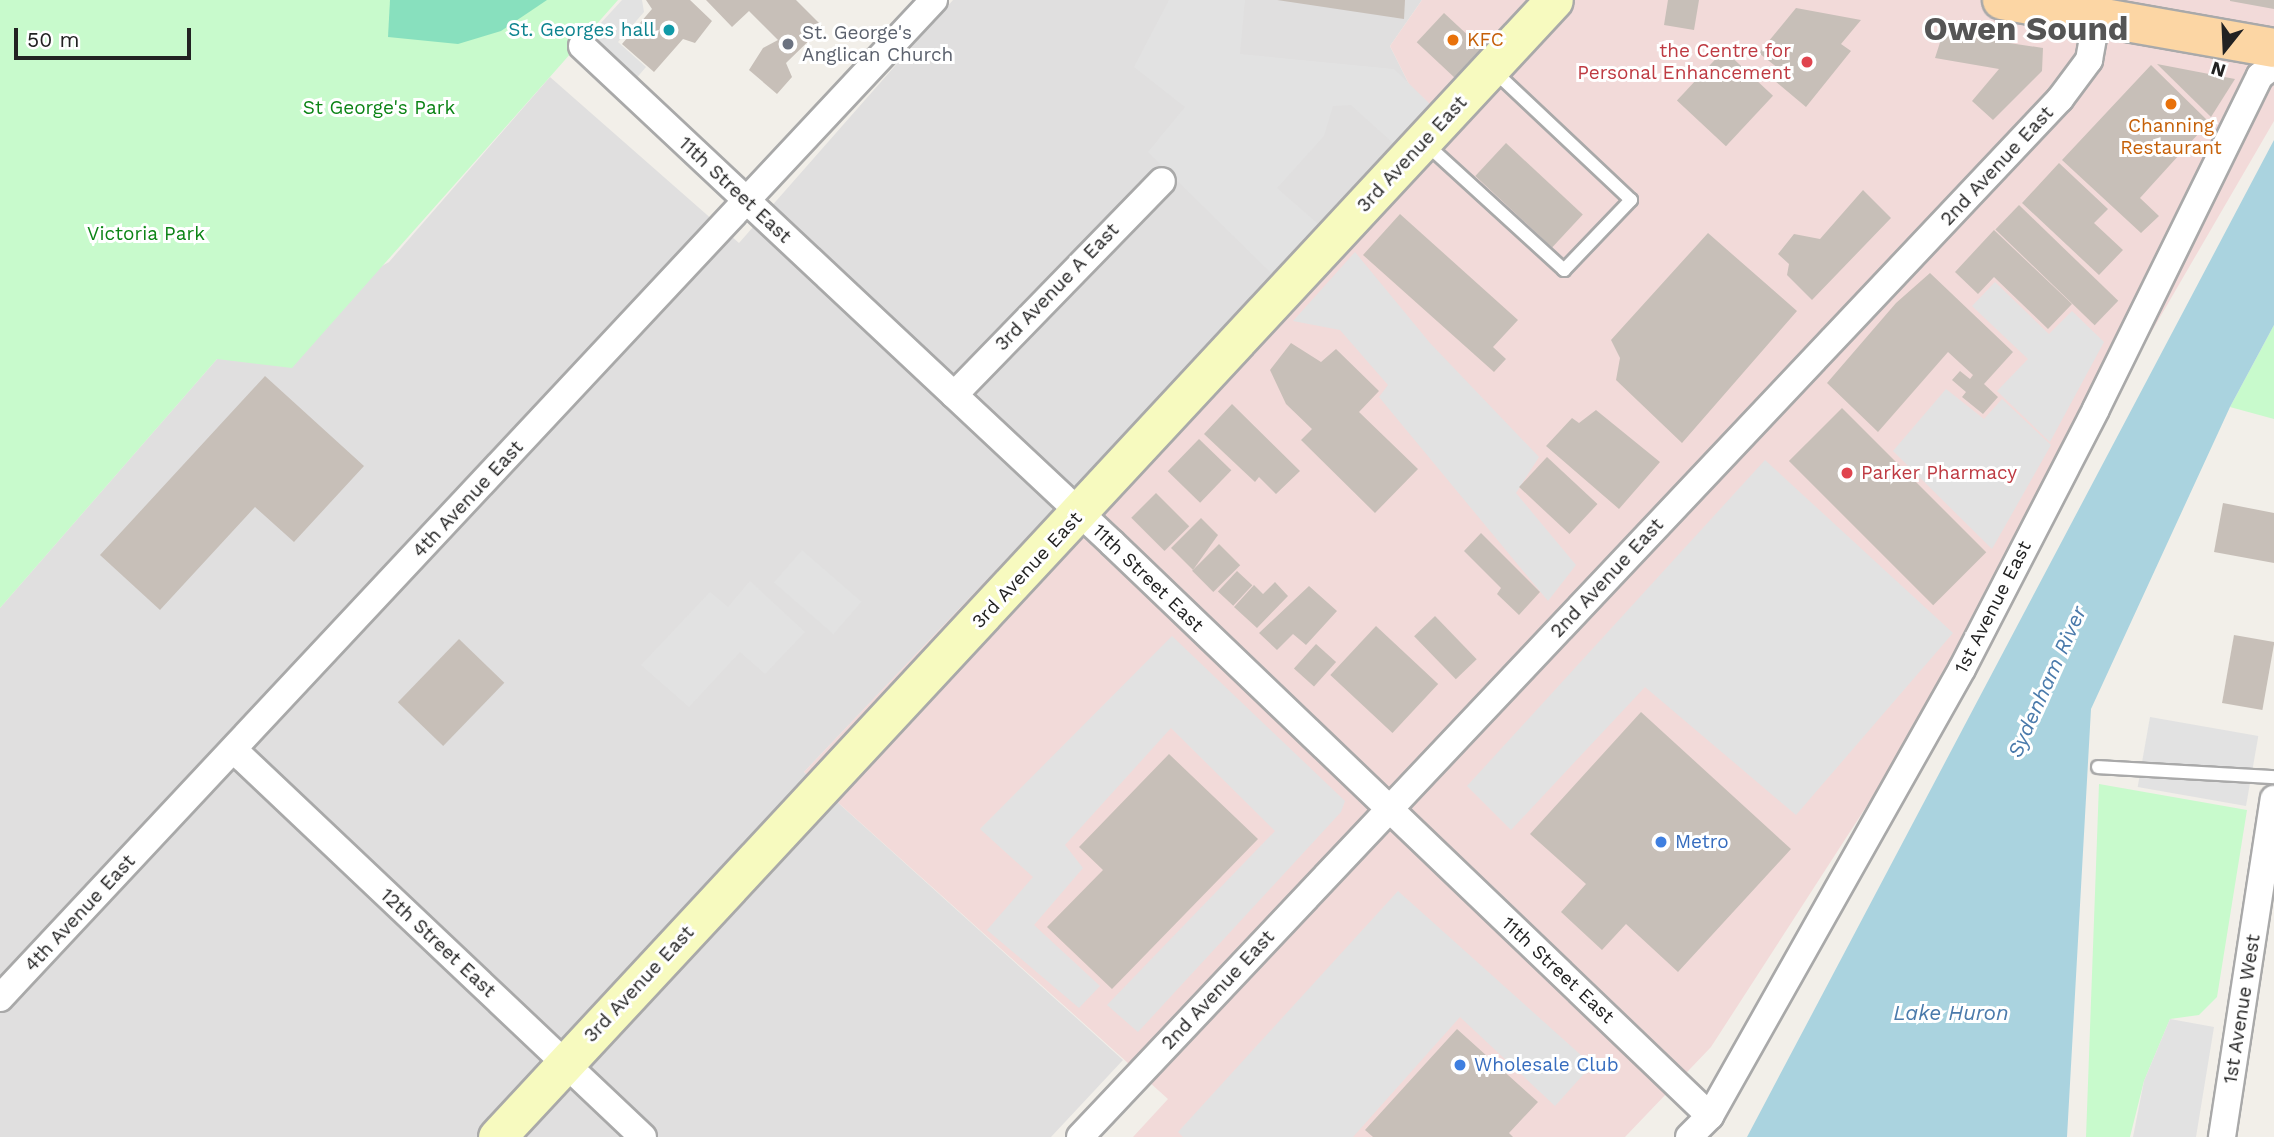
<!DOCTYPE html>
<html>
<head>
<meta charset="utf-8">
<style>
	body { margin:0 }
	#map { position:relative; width:2274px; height:1137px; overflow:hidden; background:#f2efe9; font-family:"Work Sans",sans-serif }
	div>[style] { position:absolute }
	.residential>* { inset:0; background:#e0dfdf }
	.commercial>* { inset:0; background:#f2dad9 }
	.park>* { inset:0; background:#c8facc }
	.pitch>* { inset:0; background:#88e0be }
	.parking>* { inset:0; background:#e2e2e2; transform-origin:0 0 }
	.water>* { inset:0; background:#aad3df }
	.building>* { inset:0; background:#c7bfb8; transform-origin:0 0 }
	.roads { filter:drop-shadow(2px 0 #a9a9a9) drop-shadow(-2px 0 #a9a9a9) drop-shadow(0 2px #a9a9a9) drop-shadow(0 -2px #a9a9a9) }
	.lane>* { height:12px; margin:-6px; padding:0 6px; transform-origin:6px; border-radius:6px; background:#fff }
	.street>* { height:26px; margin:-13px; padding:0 13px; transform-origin:13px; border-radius:13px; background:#fff }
	.secondary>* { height:37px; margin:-18.5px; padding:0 18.5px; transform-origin:18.5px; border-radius:18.5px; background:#f7fabf }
	.primary>* { height:38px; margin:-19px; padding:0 19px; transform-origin:19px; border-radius:19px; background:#fcd6a4 }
	.dots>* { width:19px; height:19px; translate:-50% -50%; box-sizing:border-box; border:4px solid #fff; border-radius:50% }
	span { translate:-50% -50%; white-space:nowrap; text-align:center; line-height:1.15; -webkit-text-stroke:6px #fff; paint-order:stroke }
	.culture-label { font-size:19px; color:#0d838f }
	.right { translate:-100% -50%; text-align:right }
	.worship-label { font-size:19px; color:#5b616d }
	.left { translate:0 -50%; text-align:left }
	.food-label { font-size:19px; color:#c56008 }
	.health-label { font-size:19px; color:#be3a42 }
	.park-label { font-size:19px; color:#0c8416 }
	.street-label { font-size:19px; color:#222 }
	.shop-label { font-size:19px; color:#366cbe }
	.water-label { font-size:21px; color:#4a7aab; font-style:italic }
	.town-label { font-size:33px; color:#555; font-weight:700 }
	.north { position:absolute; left:2190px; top:14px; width:70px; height:70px; -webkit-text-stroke:5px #fff; paint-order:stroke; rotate:198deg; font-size:19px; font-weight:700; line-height:28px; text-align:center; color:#222 }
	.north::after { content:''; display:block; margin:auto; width:24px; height:32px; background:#222; clip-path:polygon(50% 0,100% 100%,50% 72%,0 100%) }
	.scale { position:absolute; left:14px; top:28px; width:177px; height:32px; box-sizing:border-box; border:4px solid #222; border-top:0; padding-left:9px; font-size:21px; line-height:24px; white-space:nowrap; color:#222; -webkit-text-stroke:5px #fff; paint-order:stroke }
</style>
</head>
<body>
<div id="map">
	<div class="residential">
		<div style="clip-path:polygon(953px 0,1422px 0,1390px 46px,1426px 118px,804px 772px,1123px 1060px,1051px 1137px,0 1137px,0 608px,217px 359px,389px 262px,550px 77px,739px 243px)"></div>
	</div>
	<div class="commercial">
		<div style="clip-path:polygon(1422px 0,2274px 0,2274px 121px,1959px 663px,1711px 1047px,1625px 1137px,1133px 1137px,1168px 1099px,804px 772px,1426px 118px,1390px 46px)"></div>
	</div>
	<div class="park">
		<div style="clip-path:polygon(0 0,618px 0,292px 368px,217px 359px,0 608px)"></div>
		<div style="clip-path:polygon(2274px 325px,2274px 419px,2230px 407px)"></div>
		<div style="clip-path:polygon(2099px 784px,2247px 810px,2217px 997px,2199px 1015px,2170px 1019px,2144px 1081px,2130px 1137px,2086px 1137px)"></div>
	</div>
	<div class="pitch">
		<div style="clip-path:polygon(390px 0,547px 0,501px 31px,458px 44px,388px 37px)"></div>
	</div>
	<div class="parking">
		<div style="clip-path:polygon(622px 0,642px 0,644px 12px,618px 42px,646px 67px,634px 81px,589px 36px)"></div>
		<div style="clip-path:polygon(1169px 0,1245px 0,1240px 54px,1394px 69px,1432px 106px,1394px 144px,1351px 105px,1333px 106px,1324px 136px,1277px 188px,1318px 224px,1271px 273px,1148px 152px,1185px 107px,1134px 67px)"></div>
		<div style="clip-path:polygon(1355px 252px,1430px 343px,1539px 457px,1516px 493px,1576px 565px,1548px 601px,1379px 397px,1388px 385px,1340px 330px,1293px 321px)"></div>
		<div style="clip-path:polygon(1995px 282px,2049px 334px,2072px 311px,2104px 342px,2050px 442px,1997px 391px,2028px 359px,1972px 306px)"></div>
		<div style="clip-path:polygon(1946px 389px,1984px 419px,2002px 399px,2051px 445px,1992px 549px,1893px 451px)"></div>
		<div style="clip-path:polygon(1765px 460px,1953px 633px,1796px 815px,1645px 687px,1511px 830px,1467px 786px)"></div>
		<div style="left:802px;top:550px;width:79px;height:43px;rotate:41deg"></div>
		<div style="clip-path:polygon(750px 581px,805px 632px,765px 674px,740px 652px,689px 707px,641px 665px,710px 592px,728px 607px)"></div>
		<div style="clip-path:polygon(1172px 636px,1345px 801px,1341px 812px,1138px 1032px,1107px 1005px,1275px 831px,1171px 728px,1065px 845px,1083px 868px,1034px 925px,1100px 986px,1079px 1008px,987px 930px,1033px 877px,980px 829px)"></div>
		<div style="left:2150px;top:717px;width:110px;height:71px;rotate:10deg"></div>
		<div style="clip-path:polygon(1398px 891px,1592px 1065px,1555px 1106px,1460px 1017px,1353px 1137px,1183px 1137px,1178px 1132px)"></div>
		<div style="clip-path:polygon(2170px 1019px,2214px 1027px,2196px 1137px,2133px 1137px,2144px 1081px)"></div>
	</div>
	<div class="water">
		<div style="clip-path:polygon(2274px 140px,2274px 325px,2230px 407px,2091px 709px,2067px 1137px,1747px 1137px)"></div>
	</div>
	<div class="building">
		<div style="clip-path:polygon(646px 0,690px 0,712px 21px,695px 43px,683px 39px,654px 72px,622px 44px,652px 9px)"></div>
		<div style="clip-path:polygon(706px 0,796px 0,823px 27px,786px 63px,792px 77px,777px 94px,749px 70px,763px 48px,778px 40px,749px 11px,732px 27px)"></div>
		<div style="clip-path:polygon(1277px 0,1405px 0,1404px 19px)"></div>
		<div style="clip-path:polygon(1668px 0,1699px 0,1694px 30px,1664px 25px)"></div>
		<div style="clip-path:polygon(2230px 0,2274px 0,2274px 9px,2230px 1px)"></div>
		<div style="clip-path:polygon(1796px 8px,1861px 20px,1841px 44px,1851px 51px,1806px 107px,1775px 81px,1783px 72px,1759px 53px)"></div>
		<div style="left:1444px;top:13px;width:57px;height:40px;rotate:43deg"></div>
		<div style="clip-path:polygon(1943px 33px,2043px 48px,2042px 71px,1993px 120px,1972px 101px,1999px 69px,1935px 58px)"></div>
		<div style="left:1724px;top:50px;width:67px;height:69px;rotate:43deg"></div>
		<div style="clip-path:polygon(2157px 64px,2235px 79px,2211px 117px)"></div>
		<div style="clip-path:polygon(2151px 65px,2209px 122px,2140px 198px,2159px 216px,2141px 233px,2062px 160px)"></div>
		<div style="left:1506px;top:143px;width:105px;height:45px;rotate:43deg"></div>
		<div style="clip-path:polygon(2059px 163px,2108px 209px,2094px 223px,2123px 250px,2099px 275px,2022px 203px)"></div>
		<div style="clip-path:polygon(1863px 190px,1891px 218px,1812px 300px,1787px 275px,1789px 264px,1778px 254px,1794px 234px,1820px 239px)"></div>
		<div style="left:2019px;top:205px;width:138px;height:34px;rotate:44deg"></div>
		<div style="clip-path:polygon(1400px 214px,1518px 320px,1493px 347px,1506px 359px,1494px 372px,1363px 255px)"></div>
		<div style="clip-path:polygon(1994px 230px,2072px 304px,2048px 329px,1994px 277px,1978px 294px,1955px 272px)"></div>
		<div style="clip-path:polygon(1708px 233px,1797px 311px,1682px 443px,1616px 380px,1620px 358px,1611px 340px)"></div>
		<div style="clip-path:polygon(1930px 273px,2013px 352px,1984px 384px,1998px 397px,1983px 414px,1962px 397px,1966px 392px,1952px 380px,1960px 371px,1970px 379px,1973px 375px,1948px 352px,1878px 432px,1827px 383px,1896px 303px)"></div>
		<div style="clip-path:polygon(1291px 343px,1321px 362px,1336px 349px,1379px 391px,1359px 412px,1418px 469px,1375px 513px,1301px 440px,1312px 429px,1286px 404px,1270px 370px)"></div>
		<div style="clip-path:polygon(265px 376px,364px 466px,294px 542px,255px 507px,160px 610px,100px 555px)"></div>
		<div style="clip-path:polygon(1232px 404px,1300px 471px,1276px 494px,1259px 477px,1255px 482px,1204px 434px)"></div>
		<div style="left:1842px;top:408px;width:204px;height:75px;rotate:45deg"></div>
		<div style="clip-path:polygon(1596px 410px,1660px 462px,1619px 509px,1546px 446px,1572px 418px,1579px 423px)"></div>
		<div style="left:1199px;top:439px;width:45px;height:45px;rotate:44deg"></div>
		<div style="left:1547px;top:457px;width:69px;height:41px;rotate:43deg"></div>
		<div style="left:1156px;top:493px;width:47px;height:35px;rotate:45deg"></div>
		<div style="clip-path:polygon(2223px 503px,2274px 513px,2274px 563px,2214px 552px)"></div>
		<div style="clip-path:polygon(1201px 518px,1218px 535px,1193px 570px,1171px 548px)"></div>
		<div style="clip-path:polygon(1481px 533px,1540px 592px,1519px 615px,1497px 594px,1501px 588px,1464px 551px)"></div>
		<div style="left:1219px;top:544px;width:30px;height:38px;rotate:45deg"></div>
		<div style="left:1237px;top:571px;width:21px;height:28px;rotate:43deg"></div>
		<div style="clip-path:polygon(1275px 582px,1288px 596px,1257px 628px,1234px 607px,1254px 585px,1263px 594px)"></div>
		<div style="clip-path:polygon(1309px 586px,1337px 611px,1306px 645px,1293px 634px,1277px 650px,1259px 633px)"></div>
		<div style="left:1435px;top:616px;width:60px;height:29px;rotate:46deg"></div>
		<div style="left:1376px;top:626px;width:85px;height:67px;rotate:43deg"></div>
		<div style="left:2234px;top:635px;width:41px;height:69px;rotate:10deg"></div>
		<div style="left:459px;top:639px;width:63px;height:88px;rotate:44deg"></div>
		<div style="left:1316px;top:644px;width:27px;height:33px;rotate:42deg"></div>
		<div style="clip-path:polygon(1641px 712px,1791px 849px,1678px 972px,1626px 924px,1602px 950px,1561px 912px,1586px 884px,1530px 834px)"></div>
		<div style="clip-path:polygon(1169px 754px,1258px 839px,1112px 989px,1047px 927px,1103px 870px,1079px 847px)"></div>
		<div style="clip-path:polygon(1457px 1029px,1538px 1102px,1509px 1133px,1513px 1137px,1373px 1137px,1365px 1130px)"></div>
	</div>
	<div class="roads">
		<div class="lane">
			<div style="left:1424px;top:142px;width:190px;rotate:42.4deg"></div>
			<div style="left:1564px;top:270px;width:97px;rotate:-46.3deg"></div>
			<div style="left:1631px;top:200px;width:188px;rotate:-136.7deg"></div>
			<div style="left:2098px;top:767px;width:176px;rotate:3.3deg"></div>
		</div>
		<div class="street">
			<div style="left:582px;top:46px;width:727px;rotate:43.16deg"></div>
			<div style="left:1112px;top:543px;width:828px;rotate:43.78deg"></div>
			<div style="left:954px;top:395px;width:298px;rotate:-45.8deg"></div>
			<div style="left:234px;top:750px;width:563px;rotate:43.42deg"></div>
			<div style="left:0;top:998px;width:1367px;rotate:-46.9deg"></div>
			<div style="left:1080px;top:1137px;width:1428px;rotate:-46.65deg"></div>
			<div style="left:2060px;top:99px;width:49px;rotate:-53.4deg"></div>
			<div style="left:2089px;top:60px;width:45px;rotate:-79.7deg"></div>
			<div style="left:1689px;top:1137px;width:30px;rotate:-45deg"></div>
			<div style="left:1710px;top:1116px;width:513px;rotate:-60.59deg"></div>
			<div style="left:1962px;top:669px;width:292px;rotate:-62.7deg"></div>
			<div style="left:2096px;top:409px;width:371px;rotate:-63.8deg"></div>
			<div style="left:2260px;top:76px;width:18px;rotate:-38deg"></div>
			<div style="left:2222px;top:1137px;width:342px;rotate:-81.3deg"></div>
		</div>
		<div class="secondary">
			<div style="left:497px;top:1137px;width:1552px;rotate:-47.09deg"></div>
		</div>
		<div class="primary">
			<div style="left:2002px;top:0;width:276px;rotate:10deg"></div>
		</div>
	</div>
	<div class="dots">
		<div style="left:669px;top:30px;background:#0f9aa8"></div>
		<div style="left:1453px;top:40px;background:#e8710a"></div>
		<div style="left:788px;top:44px;background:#6b7280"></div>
		<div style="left:1807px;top:62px;background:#e0444e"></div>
		<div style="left:2171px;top:104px;background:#e8710a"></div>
		<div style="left:1847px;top:473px;background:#e0444e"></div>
		<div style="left:1661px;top:842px;background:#3f7fe0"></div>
		<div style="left:1460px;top:1065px;background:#3f7fe0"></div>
	</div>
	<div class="culture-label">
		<span class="right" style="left:655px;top:30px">St. Georges hall</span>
	</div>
	<div class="worship-label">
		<span class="left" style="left:802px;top:44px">St. George's<br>Anglican Church</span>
	</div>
	<div class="food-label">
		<span class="left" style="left:1467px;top:40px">KFC</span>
		<span style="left:2171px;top:137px">Channing<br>Restaurant</span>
	</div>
	<div class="health-label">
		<span class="right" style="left:1791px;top:62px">the Centre for<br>Personal Enhancement</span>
		<span class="left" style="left:1861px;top:473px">Parker Pharmacy</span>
	</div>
	<div class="park-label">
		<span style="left:379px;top:108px">St George's Park</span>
		<span style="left:146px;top:234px">Victoria Park</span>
	</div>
	<div class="street-label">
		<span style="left:1412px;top:154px;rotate:-47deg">3rd Avenue East</span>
		<span style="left:1997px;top:166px;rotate:-47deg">2nd Avenue East</span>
		<span style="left:735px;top:190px;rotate:43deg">11th Street East</span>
		<span style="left:1057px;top:287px;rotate:-46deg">3rd Avenue A East</span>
		<span style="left:468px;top:499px;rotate:-47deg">4th Avenue East</span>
		<span style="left:1027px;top:570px;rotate:-47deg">3rd Avenue East</span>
		<span style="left:1148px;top:578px;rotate:44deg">11th Street East</span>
		<span style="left:1607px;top:578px;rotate:-47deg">2nd Avenue East</span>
		<span style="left:1993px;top:607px;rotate:-63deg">1st Avenue East</span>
		<span style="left:80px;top:913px;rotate:-47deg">4th Avenue East</span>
		<span style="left:438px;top:943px;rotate:43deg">12th Street East</span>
		<span style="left:1558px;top:970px;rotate:43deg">11th Street East</span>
		<span style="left:639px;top:984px;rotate:-47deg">3rd Avenue East</span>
		<span style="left:1218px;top:990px;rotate:-47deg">2nd Avenue East</span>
		<span style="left:2242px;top:1009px;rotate:-81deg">1st Avenue West</span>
	</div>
	<div class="shop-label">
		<span class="left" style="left:1675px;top:842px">Metro</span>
		<span class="left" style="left:1474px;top:1065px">Wholesale Club</span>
	</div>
	<div class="water-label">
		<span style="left:2047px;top:682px;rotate:-66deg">Sydenham River</span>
		<span style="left:1951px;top:1013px">Lake Huron</span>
	</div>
	<div class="town-label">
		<span style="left:2026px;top:29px">Owen Sound</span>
	</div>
	<div class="north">N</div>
	<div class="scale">50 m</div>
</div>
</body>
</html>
